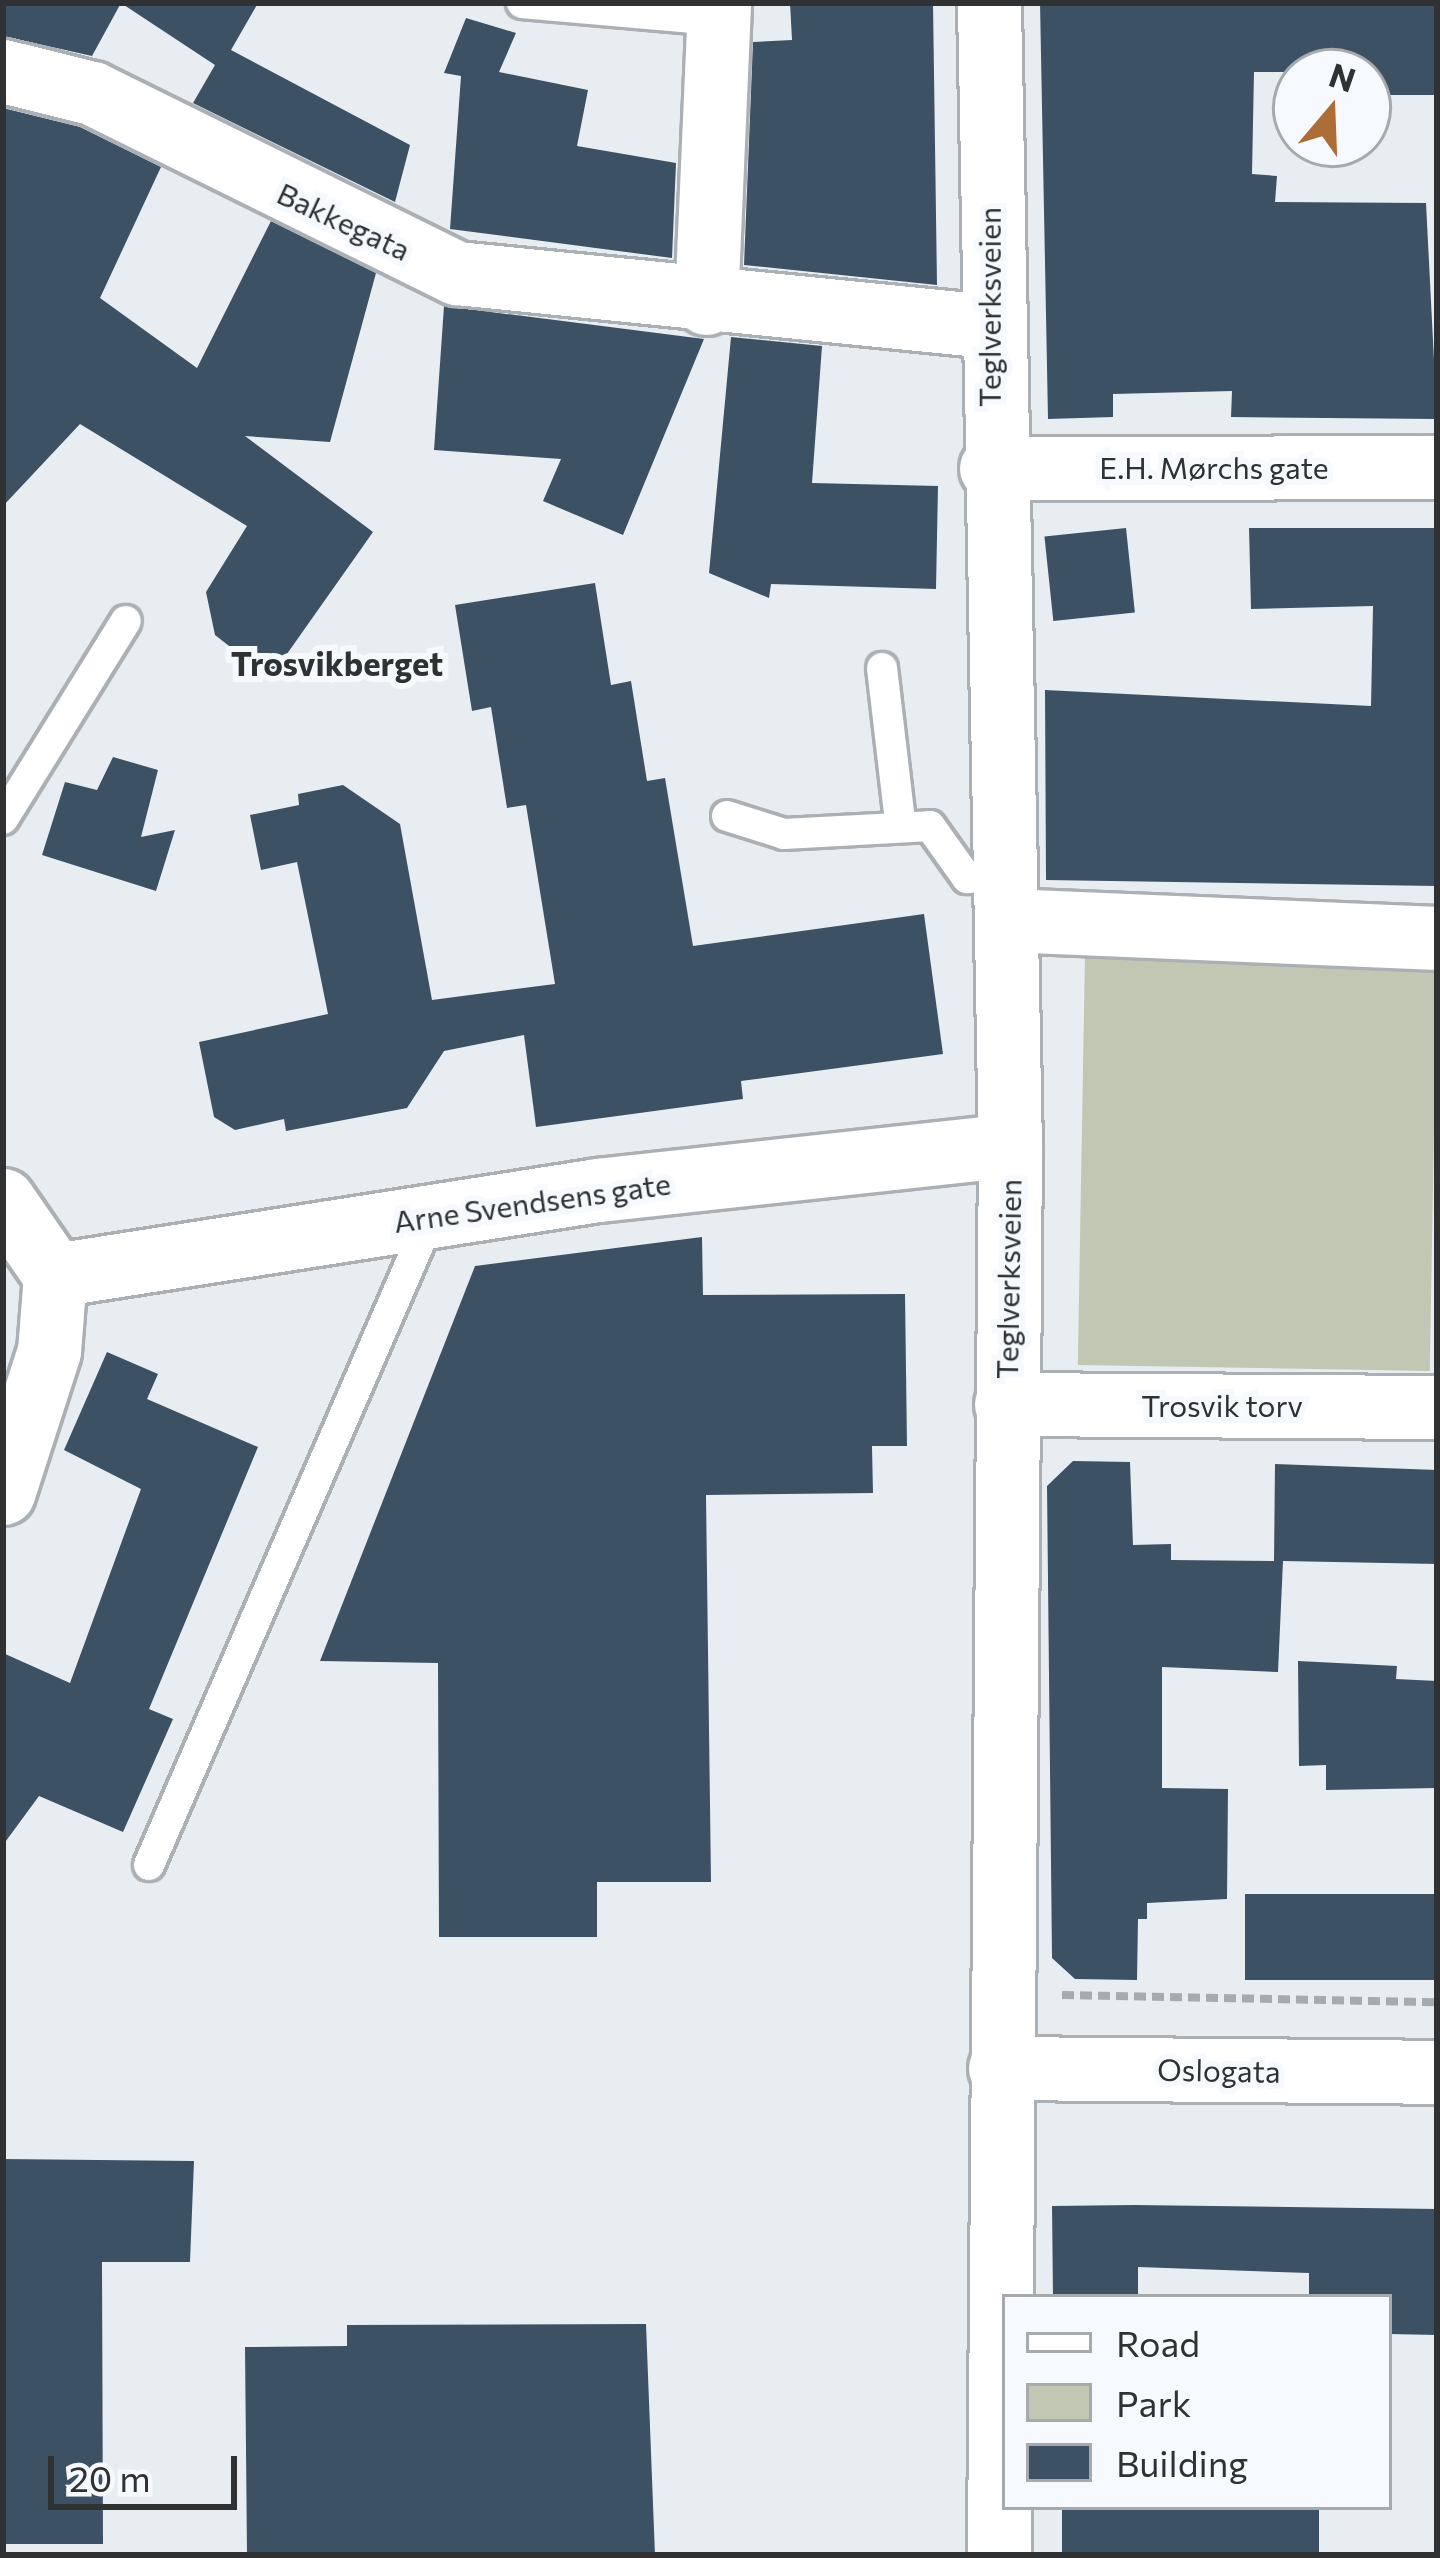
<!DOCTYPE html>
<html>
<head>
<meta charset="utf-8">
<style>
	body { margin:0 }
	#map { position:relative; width:1440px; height:2558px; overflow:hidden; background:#e8edf2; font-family:Commissioner,sans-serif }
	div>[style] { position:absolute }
	.green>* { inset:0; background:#c1c7b3; transform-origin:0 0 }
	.building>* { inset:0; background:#3d5165; transform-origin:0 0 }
	.path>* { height:8px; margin-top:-4px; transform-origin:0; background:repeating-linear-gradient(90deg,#a7abaf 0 12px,transparent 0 18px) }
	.roads { filter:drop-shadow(3px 0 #abb0b5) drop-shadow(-3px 0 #abb0b5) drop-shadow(0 3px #abb0b5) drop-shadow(0 -3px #abb0b5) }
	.service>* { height:30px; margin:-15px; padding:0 15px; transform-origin:15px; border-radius:15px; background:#fff }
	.minor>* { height:63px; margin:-31.5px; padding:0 31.5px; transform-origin:31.5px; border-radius:31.5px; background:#fff }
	span { translate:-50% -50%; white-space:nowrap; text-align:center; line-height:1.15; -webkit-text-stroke:12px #f6faff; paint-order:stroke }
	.street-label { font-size:30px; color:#2f3133 }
	.neighbourhood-label { font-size:33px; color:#2f3133; font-weight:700 }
	.frame { position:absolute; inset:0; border:6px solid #2f3133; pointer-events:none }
	.legend { position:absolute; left:1002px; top:2294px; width:390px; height:216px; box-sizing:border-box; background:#f6faff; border:3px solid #a6aaad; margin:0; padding:15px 21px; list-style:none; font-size:36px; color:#2f3133 }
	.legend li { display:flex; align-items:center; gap:24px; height:60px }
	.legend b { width:60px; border:3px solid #a6aaad }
	.north { position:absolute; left:1272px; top:48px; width:120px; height:120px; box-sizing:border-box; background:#f6faff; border:3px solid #a6aaad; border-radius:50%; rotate:19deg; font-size:33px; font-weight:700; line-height:48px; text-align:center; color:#2f3133 }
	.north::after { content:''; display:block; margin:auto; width:42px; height:54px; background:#ae6d37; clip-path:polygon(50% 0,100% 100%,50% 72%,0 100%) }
	.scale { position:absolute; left:48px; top:2456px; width:189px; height:54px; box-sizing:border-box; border:6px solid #2f3133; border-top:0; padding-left:15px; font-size:36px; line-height:42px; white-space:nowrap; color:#2f3133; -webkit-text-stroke:9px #f6faff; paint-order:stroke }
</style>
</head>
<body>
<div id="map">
	<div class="green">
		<div style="left:1085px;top:954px;width:352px;height:411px;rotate:1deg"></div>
	</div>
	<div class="building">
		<div style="clip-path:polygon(3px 3px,121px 3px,92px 56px,3px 36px)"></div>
		<div style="clip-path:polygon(121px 3px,258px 3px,231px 50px,410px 145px,395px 202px,193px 103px,215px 65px)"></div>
		<div style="clip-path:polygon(790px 3px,933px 3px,937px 285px,744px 265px,753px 42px,792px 40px)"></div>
		<div style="clip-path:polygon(1040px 3px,1437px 3px,1437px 95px,1368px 95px,1368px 72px,1254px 72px,1252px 174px,1277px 176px,1275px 202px,1426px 203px,1437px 419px,1231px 417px,1232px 391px,1113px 394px,1113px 417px,1048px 419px)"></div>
		<div style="clip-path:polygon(466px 18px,516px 33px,499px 72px,588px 90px,577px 146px,676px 163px,672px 258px,450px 229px,461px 76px,444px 73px)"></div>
		<div style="clip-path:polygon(3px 108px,80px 127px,161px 167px,100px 298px,197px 368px,271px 221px,376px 273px,330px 442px,245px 436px,373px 532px,270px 678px,215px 635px,206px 592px,247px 526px,80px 424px,3px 506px)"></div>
		<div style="clip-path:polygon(444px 306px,704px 339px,623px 535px,543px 501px,561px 459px,434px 450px)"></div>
		<div style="clip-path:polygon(731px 337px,822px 346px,812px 483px,938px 486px,936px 589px,771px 584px,769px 598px,709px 573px)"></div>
		<div style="left:1126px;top:528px;width:85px;height:82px;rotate:84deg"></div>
		<div style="clip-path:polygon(1249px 528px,1437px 528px,1437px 886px,1046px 880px,1045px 690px,1371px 706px,1373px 606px,1251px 609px)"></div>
		<div style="clip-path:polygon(595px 583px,611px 685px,631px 681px,647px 781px,665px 778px,693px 946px,924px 914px,943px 1054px,741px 1081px,743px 1099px,536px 1127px,524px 1035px,444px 1051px,407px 1108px,286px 1131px,284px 1119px,235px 1130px,214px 1117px,199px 1042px,328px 1014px,297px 862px,261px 870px,250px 815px,299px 805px,298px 794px,343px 785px,400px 824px,432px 1000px,555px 984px,526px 805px,507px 808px,491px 707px,472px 711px,455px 605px)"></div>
		<div style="clip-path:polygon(113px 757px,158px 770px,141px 837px,175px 830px,156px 891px,42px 855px,65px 782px,97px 790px)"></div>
		<div style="clip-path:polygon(702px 1237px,703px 1295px,905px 1294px,907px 1446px,872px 1446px,873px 1493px,706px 1495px,711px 1882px,597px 1882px,597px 1937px,439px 1937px,438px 1663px,320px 1661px,475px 1266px)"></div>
		<div style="clip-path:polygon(107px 1352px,158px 1374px,147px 1399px,258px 1447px,149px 1709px,173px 1719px,123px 1832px,39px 1796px,3px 1845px,3px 1653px,70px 1683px,141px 1489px,64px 1450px)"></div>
		<div style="clip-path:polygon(1073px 1461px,1130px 1462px,1133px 1545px,1171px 1544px,1171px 1560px,1274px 1561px,1275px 1464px,1437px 1470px,1437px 1564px,1283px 1561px,1278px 1672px,1162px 1667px,1162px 1788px,1228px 1789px,1227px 1899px,1147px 1903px,1147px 1919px,1138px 1919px,1137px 1980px,1075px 1979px,1052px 1958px,1047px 1486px)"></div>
		<div style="clip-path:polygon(1298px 1661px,1397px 1666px,1396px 1679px,1437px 1681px,1437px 1788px,1326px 1790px,1326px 1765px,1299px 1766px)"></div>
		<div style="left:1437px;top:1894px;width:86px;height:192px;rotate:90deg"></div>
		<div style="clip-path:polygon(3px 2159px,194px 2161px,190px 2262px,102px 2262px,103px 2544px,3px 2544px)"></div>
		<div style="clip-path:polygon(1134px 2205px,1437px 2209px,1437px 2335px,1389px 2334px,1389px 2297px,1309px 2297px,1309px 2273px,1138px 2267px,1138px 2297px,1053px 2297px,1052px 2206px)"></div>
		<div style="clip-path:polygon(646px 2324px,655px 2555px,247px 2555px,245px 2347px,347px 2346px,347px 2325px)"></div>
		<div style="left:1062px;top:2507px;width:257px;height:48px"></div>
	</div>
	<div class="path">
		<div style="left:1062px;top:1995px;width:375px;rotate:1.1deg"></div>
	</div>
	<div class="roads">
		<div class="service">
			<div style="left:522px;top:3px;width:197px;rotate:5deg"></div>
			<div style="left:882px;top:668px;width:154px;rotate:83.3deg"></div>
			<div style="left:727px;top:816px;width:60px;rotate:17.5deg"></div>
			<div style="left:784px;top:834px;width:146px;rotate:-3.1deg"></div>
			<div style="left:930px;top:826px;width:64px;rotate:54.6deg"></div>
			<div style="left:967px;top:878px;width:39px;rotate:-6deg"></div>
			<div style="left:3px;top:819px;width:233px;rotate:-58.2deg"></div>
			<div style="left:149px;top:1865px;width:708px;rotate:-66.51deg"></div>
		</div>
		<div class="minor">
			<div style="left:989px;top:3px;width:1142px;rotate:88.95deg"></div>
			<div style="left:1010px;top:1145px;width:1410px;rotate:90.45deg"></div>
			<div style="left:3px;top:71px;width:92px;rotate:13.9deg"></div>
			<div style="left:92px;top:93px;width:407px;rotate:26.3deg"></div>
			<div style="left:457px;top:273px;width:534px;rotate:5.7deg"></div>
			<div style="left:706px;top:303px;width:300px;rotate:-87.5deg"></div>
			<div style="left:991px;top:468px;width:446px;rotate:-0.1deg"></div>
			<div style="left:1008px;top:920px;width:429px;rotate:2.4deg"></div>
			<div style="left:3px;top:1200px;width:91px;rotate:55.3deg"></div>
			<div style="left:55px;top:1275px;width:76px;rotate:94.5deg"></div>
			<div style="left:49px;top:1351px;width:149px;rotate:107.9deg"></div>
			<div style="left:55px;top:1275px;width:550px;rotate:-8.9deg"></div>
			<div style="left:598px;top:1190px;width:414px;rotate:-6.2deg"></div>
			<div style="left:1006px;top:1404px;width:431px;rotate:0.4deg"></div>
			<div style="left:1000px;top:2068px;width:437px;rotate:0.5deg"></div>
		</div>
	</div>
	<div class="street-label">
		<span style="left:344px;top:221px;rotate:25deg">Bakkegata</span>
		<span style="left:989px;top:307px;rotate:-90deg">Teglverksveien</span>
		<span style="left:1214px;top:467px">E.H. Mørchs gate</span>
		<span style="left:532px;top:1202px;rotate:-8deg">Arne Svendsens gate</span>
		<span style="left:1008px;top:1279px;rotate:-89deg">Teglverksveien</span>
		<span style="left:1222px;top:1405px">Trosvik torv</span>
		<span style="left:1219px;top:2070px;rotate:1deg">Oslogata</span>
	</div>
	<div class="neighbourhood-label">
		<span style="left:337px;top:663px">Trosvikberget</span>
	</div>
	<div class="frame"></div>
	<ul class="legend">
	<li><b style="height:15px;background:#fff"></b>Road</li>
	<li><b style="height:33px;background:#c1c7b3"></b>Park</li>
	<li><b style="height:33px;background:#3d5165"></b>Building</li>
	</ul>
	<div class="north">N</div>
	<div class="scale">20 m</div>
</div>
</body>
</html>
